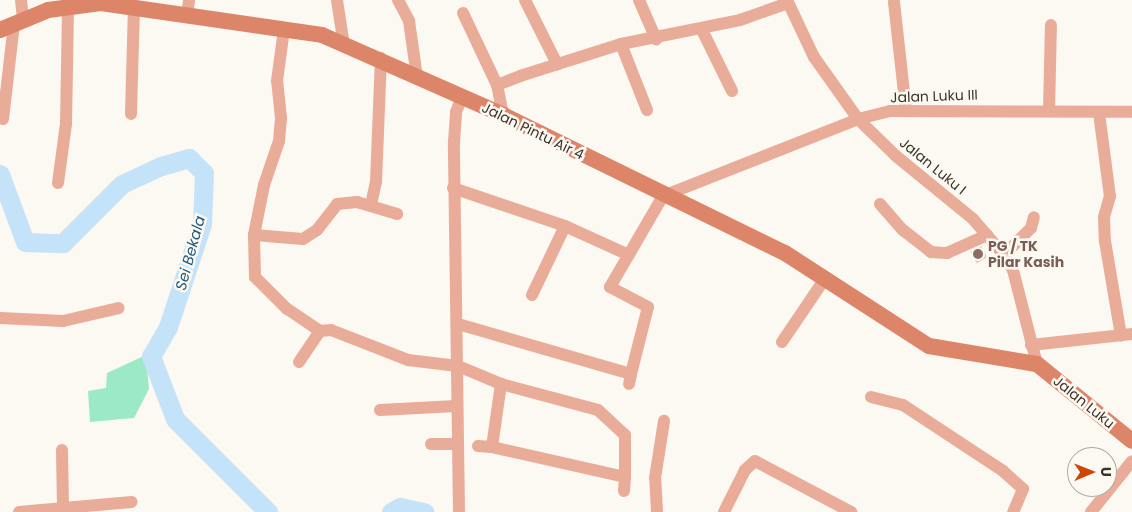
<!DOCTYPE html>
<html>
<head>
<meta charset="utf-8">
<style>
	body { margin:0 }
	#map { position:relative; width:1132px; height:512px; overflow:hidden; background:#fcf8f2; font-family:Poppins,sans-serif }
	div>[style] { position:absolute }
	.green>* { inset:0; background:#9ce9c6 }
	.river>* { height:19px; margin:-9.5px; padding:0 9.5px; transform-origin:9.5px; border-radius:9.5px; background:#c4e3f9 }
	.building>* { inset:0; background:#e4ceb2; transform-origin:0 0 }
	.street>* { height:12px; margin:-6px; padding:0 6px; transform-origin:6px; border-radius:6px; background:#e9ac98 }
	.secondary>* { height:16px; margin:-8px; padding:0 8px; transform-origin:8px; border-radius:8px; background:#dd8568 }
	.dots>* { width:14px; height:14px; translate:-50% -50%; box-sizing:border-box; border:2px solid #fcf8f2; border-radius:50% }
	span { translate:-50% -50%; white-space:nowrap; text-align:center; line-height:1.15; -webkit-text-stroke:5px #fcf8f2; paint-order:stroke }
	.street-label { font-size:14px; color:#3c3429 }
	.education-label { font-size:14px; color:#785e54; font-weight:700 }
	.left { translate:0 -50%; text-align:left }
	.water-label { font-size:15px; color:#1d5b7e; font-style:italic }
	.north { position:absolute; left:1067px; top:447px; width:50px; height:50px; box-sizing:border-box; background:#fcf8f2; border:1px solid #afaaa2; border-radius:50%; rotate:89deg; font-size:14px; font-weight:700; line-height:20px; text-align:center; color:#3c3429 }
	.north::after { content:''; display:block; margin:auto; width:18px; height:22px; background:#cc4605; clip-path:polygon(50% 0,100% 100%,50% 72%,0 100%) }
</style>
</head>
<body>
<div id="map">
	<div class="green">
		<div style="clip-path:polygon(146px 355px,149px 389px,134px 418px,90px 422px,88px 391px,106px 388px,107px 373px)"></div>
	</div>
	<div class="river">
		<div style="left:0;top:174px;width:72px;rotate:69.8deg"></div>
		<div style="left:25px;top:242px;width:38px;rotate:2deg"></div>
		<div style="left:63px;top:243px;width:83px;rotate:-45deg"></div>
		<div style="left:122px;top:184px;width:43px;rotate:-24.8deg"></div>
		<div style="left:161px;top:166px;width:29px;rotate:-16deg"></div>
		<div style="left:189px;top:158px;width:21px;rotate:45deg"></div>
		<div style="left:204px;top:173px;width:51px;rotate:92.2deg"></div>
		<div style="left:202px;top:224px;width:108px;rotate:108.3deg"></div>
		<div style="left:168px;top:327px;width:34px;rotate:120deg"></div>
		<div style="left:151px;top:356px;width:67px;rotate:69.1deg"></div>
		<div style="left:175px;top:419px;width:132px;rotate:45deg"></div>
		<div style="left:391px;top:512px;width:10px;rotate:-29deg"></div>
		<div style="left:400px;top:507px;width:25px;rotate:12deg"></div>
	</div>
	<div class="building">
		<div style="left:981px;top:246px;width:13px;height:12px;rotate:61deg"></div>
	</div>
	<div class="street">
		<div style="left:21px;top:0;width:20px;rotate:84deg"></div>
		<div style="left:337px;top:0;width:47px;rotate:81.3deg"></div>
		<div style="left:398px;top:0;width:24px;rotate:62deg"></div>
		<div style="left:409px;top:21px;width:57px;rotate:81.9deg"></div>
		<div style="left:525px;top:0;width:72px;rotate:63.4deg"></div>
		<div style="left:639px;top:0;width:43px;rotate:66.4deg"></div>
		<div style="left:787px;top:0;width:63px;rotate:64.7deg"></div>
		<div style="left:814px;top:57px;width:76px;rotate:54.6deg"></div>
		<div style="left:858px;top:119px;width:53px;rotate:44.2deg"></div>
		<div style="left:896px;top:156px;width:99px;rotate:39.3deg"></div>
		<div style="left:973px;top:219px;width:48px;rotate:49.3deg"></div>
		<div style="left:1004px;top:255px;width:17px;rotate:59deg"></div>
		<div style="left:1013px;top:270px;width:97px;rotate:75.7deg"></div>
		<div style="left:894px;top:2px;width:109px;rotate:83.7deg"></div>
		<div style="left:463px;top:13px;width:80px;rotate:64.7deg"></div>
		<div style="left:187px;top:15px;width:15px;rotate:-82deg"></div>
		<div style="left:702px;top:30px;width:68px;rotate:63.8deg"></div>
		<div style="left:621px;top:44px;width:71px;rotate:68.5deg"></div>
		<div style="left:1049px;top:111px;width:86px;rotate:-88.7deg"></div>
		<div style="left:1099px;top:113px;width:84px;rotate:82.5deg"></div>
		<div style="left:1110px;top:196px;width:22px;rotate:106deg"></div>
		<div style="left:1104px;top:217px;width:24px;rotate:88deg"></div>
		<div style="left:1105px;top:241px;width:96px;rotate:80.4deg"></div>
		<div style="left:131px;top:114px;width:107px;rotate:-88.4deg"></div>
		<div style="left:503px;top:115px;width:31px;rotate:-101deg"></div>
		<div style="left:497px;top:85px;width:25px;rotate:-21deg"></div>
		<div style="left:520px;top:76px;width:106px;rotate:-17.6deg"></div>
		<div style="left:621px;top:44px;width:121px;rotate:-11.4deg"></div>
		<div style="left:740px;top:20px;width:51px;rotate:-19.5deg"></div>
		<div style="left:3px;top:119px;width:96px;rotate:-83.4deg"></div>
		<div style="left:58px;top:183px;width:60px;rotate:-82.3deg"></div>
		<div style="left:66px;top:124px;width:119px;rotate:-89deg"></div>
		<div style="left:453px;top:188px;width:118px;rotate:18.7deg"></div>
		<div style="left:565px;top:226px;width:70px;rotate:24.4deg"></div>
		<div style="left:880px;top:204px;width:35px;rotate:49deg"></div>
		<div style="left:903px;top:230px;width:36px;rotate:38deg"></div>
		<div style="left:931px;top:252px;width:16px;rotate:4deg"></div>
		<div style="left:947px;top:253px;width:44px;rotate:-24.2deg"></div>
		<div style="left:371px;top:205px;width:24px;rotate:-78deg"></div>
		<div style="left:376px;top:182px;width:124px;rotate:-87.7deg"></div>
		<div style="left:254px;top:235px;width:51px;rotate:-78.7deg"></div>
		<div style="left:264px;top:185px;width:46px;rotate:-71.2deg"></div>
		<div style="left:279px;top:141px;width:23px;rotate:-85deg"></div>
		<div style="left:281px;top:118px;width:37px;rotate:-96deg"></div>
		<div style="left:277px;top:81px;width:52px;rotate:-82.3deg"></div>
		<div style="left:1004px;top:255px;width:38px;rotate:-45deg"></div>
		<div style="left:1031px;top:228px;width:11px;rotate:-75deg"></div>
		<div style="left:532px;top:295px;width:76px;rotate:-64.4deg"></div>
		<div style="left:0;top:318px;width:63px;rotate:2.7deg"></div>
		<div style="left:63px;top:321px;width:57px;rotate:-13.1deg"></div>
		<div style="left:458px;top:324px;width:180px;rotate:16.1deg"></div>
		<div style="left:631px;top:374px;width:10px;rotate:101deg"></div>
		<div style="left:320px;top:331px;width:40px;rotate:-146deg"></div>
		<div style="left:287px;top:309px;width:45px;rotate:-135deg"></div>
		<div style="left:255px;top:277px;width:42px;rotate:-91.4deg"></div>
		<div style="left:254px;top:235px;width:49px;rotate:4.7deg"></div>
		<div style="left:303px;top:239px;width:17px;rotate:-33deg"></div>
		<div style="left:317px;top:230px;width:33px;rotate:-52deg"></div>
		<div style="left:337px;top:204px;width:20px;rotate:-6deg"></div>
		<div style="left:357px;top:202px;width:42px;rotate:16.7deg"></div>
		<div style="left:782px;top:342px;width:78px;rotate:-55.9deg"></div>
		<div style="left:1031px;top:345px;width:102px;rotate:-6.2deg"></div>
		<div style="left:299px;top:362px;width:37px;rotate:-56deg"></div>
		<div style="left:320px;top:331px;width:11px;rotate:-5deg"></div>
		<div style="left:331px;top:330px;width:83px;rotate:21.3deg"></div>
		<div style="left:408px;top:360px;width:50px;rotate:6.8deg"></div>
		<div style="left:458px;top:366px;width:47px;rotate:22.7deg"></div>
		<div style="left:501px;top:384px;width:100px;rotate:15deg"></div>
		<div style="left:598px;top:410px;width:37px;rotate:43deg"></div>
		<div style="left:625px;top:435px;width:42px;rotate:90deg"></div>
		<div style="left:625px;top:477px;width:136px;rotate:-167.3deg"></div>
		<div style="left:492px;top:447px;width:64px;rotate:-81.9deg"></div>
		<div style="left:631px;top:374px;width:69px;rotate:-75.8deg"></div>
		<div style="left:648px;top:307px;width:43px;rotate:-152.2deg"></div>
		<div style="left:610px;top:287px;width:105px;rotate:-59.8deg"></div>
		<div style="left:663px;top:196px;width:210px;rotate:-21.5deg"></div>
		<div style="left:858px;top:119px;width:33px;rotate:-14deg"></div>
		<div style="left:890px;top:111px;width:242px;rotate:0.2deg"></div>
		<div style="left:871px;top:397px;width:33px;rotate:14deg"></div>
		<div style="left:903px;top:405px;width:120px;rotate:33.4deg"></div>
		<div style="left:1003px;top:471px;width:27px;rotate:42deg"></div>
		<div style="left:1023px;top:489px;width:25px;rotate:113deg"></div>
		<div style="left:380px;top:410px;width:76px;rotate:-3deg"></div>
		<div style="left:431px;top:444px;width:24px"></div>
		<div style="left:478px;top:446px;width:14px;rotate:4deg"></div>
		<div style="left:62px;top:450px;width:57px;rotate:89deg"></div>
		<div style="left:624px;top:491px;width:14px;rotate:-86deg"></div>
		<div style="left:19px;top:512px;width:113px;rotate:-5.1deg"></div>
		<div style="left:459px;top:512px;width:370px;rotate:-90.8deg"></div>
		<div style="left:454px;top:142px;width:30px;rotate:-86deg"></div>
		<div style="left:456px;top:112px;width:16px;rotate:-68deg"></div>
		<div style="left:657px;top:512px;width:34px;rotate:-93deg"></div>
		<div style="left:655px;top:478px;width:58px;rotate:-81deg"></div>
		<div style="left:724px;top:512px;width:47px;rotate:-63.4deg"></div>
		<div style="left:745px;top:470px;width:13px;rotate:-42deg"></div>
		<div style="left:755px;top:461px;width:109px;rotate:28deg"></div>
		<div style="left:1091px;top:512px;width:65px;rotate:-51.2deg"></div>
	</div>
	<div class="secondary">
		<div style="left:0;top:30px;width:52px;rotate:-22.6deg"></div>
		<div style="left:48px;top:10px;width:53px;rotate:-7.5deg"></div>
		<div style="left:101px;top:3px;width:223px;rotate:8.2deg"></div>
		<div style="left:322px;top:35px;width:198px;rotate:23.8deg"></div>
		<div style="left:503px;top:115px;width:314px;rotate:26.1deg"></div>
		<div style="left:785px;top:253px;width:171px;rotate:32.9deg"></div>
		<div style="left:929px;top:346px;width:109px;rotate:9.5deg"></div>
		<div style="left:1037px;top:364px;width:122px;rotate:39deg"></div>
	</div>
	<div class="dots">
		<div style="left:978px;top:254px;background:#8d6e63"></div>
	</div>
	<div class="street-label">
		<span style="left:934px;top:96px;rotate:-2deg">Jalan Luku III</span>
		<span style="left:533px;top:131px;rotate:26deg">Jalan Pintu Air 4</span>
		<span style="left:933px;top:166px;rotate:39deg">Jalan Luku I</span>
		<span style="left:1084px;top:402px;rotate:39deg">Jalan Luku</span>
	</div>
	<div class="education-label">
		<span class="left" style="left:988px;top:254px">PG / TK<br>Pilar Kasih</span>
	</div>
	<div class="water-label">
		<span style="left:190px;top:253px;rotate:-75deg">Sei Bekala</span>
	</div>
	<div class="north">U</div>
</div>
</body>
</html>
